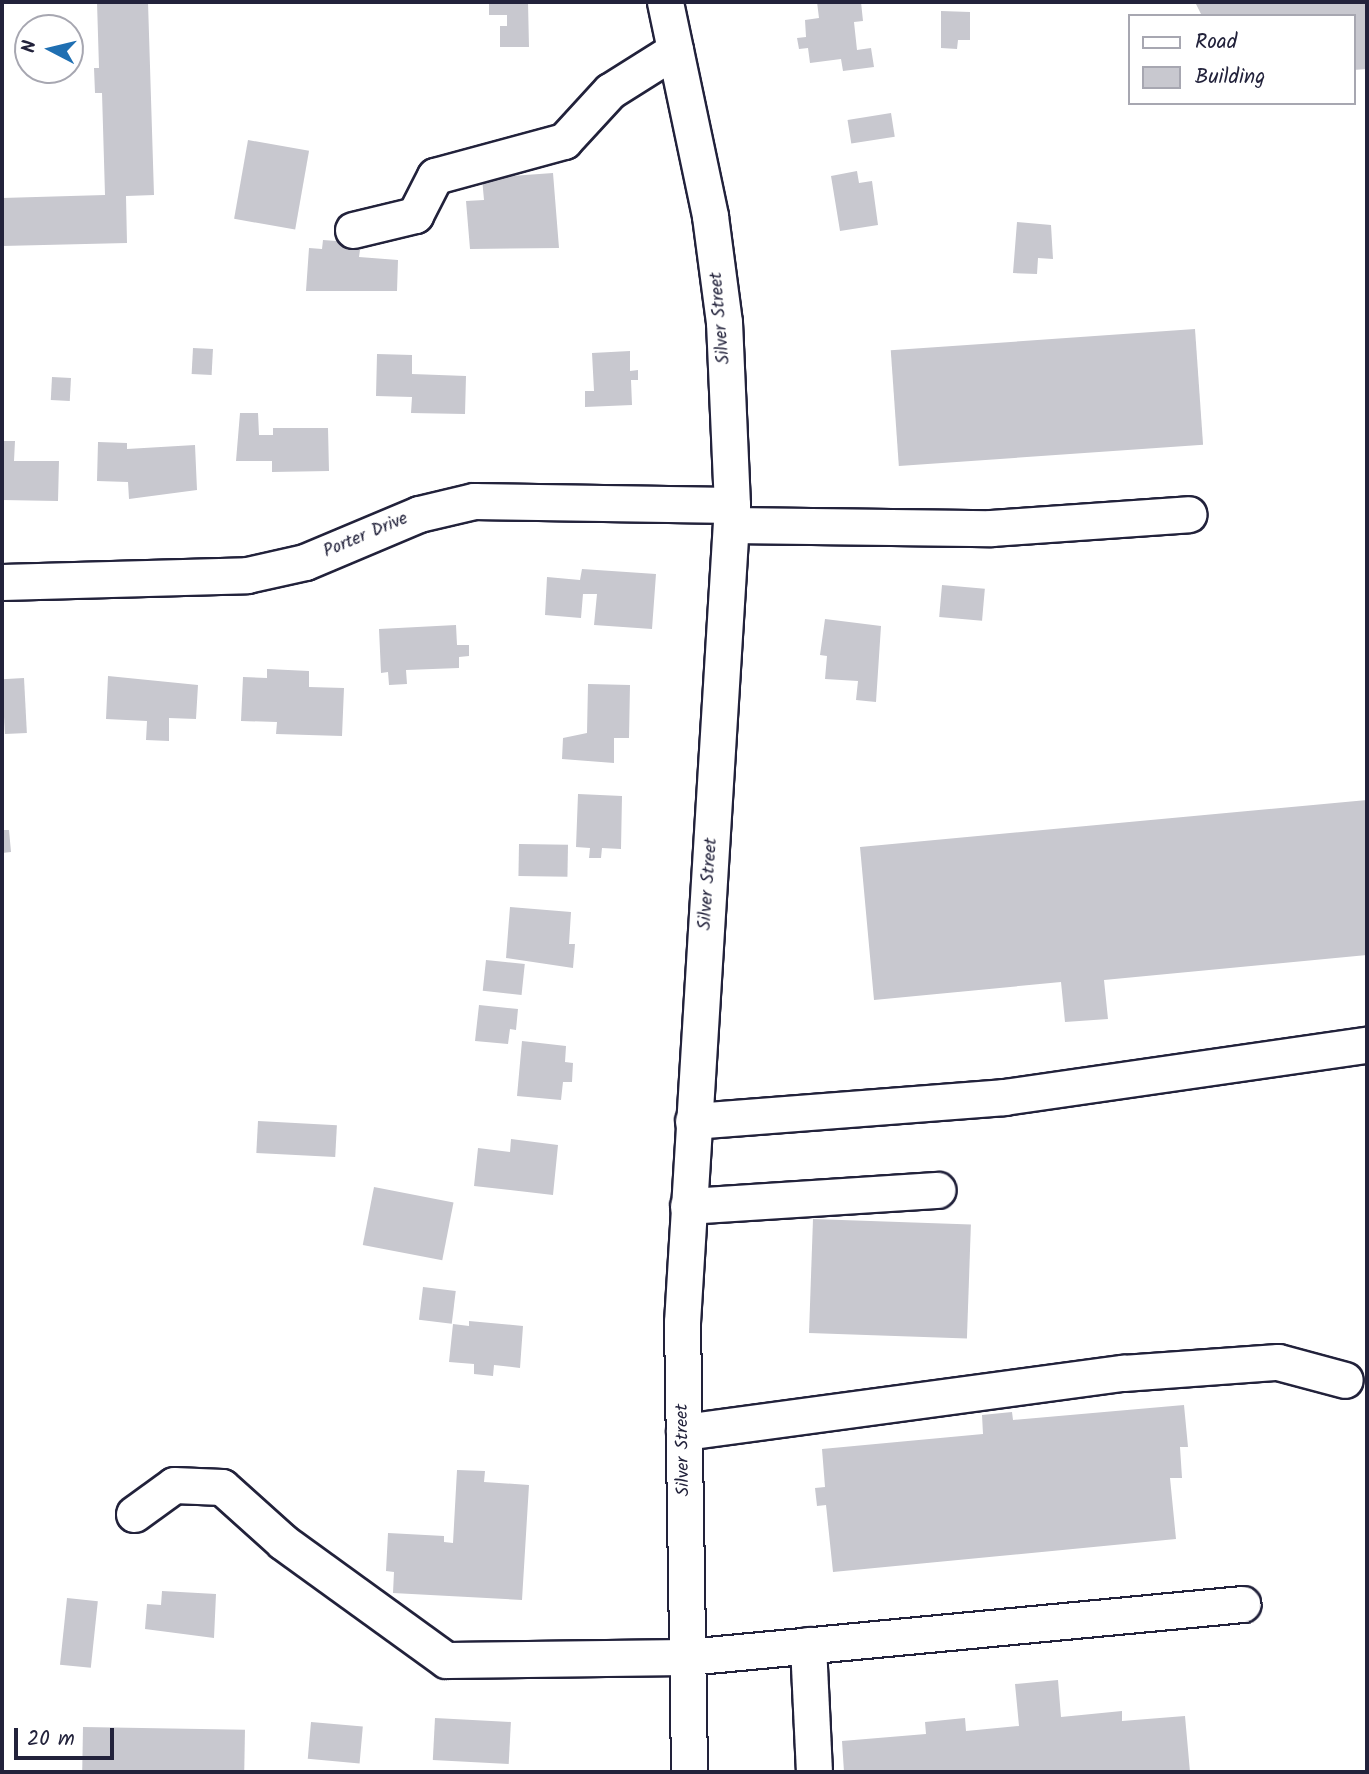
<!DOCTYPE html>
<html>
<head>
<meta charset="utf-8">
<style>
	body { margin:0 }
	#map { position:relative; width:1369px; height:1774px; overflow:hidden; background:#fff; font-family:Kalam,sans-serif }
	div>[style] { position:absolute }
	.building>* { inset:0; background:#c8c8cf; transform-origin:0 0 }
	.roads { filter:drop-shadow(2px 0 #22223b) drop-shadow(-2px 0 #22223b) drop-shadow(0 2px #22223b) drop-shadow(0 -2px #22223b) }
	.minor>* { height:35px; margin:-17.5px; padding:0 17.5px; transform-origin:17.5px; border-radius:17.5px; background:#fff }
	span { translate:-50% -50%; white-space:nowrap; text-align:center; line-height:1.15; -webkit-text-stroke:5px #fff; paint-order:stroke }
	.street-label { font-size:18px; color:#22223b }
	.frame { position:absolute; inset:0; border:4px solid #22223b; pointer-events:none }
	.legend { position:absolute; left:1128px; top:14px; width:228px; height:91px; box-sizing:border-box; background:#fff; border:2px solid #a7a7b1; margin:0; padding:9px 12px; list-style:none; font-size:21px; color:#22223b }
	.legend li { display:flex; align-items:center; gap:14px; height:35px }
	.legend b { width:35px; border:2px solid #a7a7b1 }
	.north { position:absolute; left:14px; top:14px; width:70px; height:70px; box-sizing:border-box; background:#fff; border:2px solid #a7a7b1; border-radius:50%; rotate:277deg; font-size:19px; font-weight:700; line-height:28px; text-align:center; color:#22223b }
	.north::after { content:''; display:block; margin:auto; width:24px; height:32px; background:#1f6fb2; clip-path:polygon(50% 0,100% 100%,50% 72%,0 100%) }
	.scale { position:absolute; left:14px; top:1728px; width:100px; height:32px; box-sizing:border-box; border:4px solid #22223b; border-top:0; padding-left:9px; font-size:21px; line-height:24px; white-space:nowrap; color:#22223b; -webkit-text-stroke:5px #fff; paint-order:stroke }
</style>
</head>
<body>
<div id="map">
	<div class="building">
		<div style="clip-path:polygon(97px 2px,148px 2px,154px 195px,126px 196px,127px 243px,2px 246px,2px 198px,105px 195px,102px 93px,95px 93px,94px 68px,99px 68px)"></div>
		<div style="clip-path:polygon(489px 2px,528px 2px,529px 47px,500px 47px,500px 26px,507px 26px,507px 15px,489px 15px)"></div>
		<div style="clip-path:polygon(817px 2px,861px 2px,863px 21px,854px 22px,857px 50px,871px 48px,874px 67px,843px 71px,841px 59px,810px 63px,808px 48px,799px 49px,797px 38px,806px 37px,805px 20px,819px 18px)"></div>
		<div style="clip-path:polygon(1195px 2px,1367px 2px,1367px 69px,1353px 70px,1353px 16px,1202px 16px)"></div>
		<div style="clip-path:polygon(941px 11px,970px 12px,970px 40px,958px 40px,957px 49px,941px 48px)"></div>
		<div style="left:891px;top:113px;width:24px;height:44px;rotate:81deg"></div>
		<div style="left:248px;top:140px;width:62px;height:80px;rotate:10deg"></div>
		<div style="clip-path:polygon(857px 171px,859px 183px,872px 181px,878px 225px,840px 231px,831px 176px)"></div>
		<div style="clip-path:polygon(553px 173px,559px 248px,470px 249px,466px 201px,484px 200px,482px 178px)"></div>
		<div style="clip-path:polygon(1017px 222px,1051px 225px,1053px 259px,1038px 258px,1037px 274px,1013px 273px)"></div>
		<div style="clip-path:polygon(323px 240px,350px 242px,349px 249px,360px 250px,359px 257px,398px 260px,397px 291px,306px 291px,309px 248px,322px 249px)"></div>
		<div style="left:1195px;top:329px;width:116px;height:305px;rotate:86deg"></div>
		<div style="left:193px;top:348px;width:20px;height:26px;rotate:3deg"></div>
		<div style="clip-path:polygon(630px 351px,630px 371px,638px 370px,638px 380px,631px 380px,632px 405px,585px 407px,585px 391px,594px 391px,592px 353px)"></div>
		<div style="clip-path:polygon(377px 354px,412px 355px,412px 374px,466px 376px,465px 414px,411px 413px,412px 397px,376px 396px)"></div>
		<div style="left:52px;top:377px;width:19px;height:23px;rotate:3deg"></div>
		<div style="clip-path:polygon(240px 413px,258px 413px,259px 435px,273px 435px,273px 428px,328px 428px,329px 471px,272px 472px,272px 461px,236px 461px)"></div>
		<div style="clip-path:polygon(2px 441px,15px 441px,14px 461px,59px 461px,58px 501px,2px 500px)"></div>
		<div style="clip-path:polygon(98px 442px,127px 443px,127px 449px,195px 445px,197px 490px,129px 499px,128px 482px,97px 481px)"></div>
		<div style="clip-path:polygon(582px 569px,656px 574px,652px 629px,594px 625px,597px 594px,583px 594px,581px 618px,545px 615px,547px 577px,580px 580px)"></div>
		<div style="left:942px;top:585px;width:43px;height:32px;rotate:5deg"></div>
		<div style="clip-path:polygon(825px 619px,881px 626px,876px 702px,856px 700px,858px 681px,825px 679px,827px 656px,820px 655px)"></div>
		<div style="clip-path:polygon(456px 625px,457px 645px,469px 645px,469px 656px,459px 657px,459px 668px,406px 670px,407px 684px,389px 685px,388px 672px,381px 673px,379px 629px)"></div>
		<div style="clip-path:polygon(267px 669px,309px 671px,309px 687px,344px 688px,342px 736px,276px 734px,277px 722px,241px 721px,243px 677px,267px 678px)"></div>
		<div style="clip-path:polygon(108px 676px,198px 685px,196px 719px,169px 718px,169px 741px,146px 740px,147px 721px,106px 719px)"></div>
		<div style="left:24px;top:678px;width:55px;height:22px;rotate:87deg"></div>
		<div style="clip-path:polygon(588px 684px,630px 685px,629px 738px,614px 738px,614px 763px,562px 759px,563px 738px,587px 733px)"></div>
		<div style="clip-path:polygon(578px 794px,622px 796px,621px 849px,602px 848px,601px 858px,589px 858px,590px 848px,576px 847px)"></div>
		<div style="clip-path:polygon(1367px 800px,1367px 955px,1104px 980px,1108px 1019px,1065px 1022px,1061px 982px,874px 1000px,860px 847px)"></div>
		<div style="clip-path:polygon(2px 830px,9px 830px,11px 852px,2px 853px)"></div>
		<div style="left:519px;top:844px;width:49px;height:32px;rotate:1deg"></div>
		<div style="clip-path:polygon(510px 907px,571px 912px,569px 944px,575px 944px,573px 968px,506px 958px)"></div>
		<div style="left:486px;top:960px;width:39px;height:31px;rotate:6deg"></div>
		<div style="clip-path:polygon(479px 1005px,518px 1009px,516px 1030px,510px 1029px,508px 1044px,475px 1041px)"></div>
		<div style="clip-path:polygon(522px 1041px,566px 1046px,565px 1062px,573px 1063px,572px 1082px,563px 1082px,561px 1100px,517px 1096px)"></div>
		<div style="left:258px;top:1121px;width:79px;height:32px;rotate:3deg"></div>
		<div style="clip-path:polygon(511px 1139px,558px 1145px,553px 1195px,474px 1186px,478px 1148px,510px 1152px)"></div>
		<div style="left:374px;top:1187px;width:81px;height:59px;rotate:11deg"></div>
		<div style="left:813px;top:1219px;width:158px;height:114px;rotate:2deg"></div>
		<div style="left:423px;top:1287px;width:33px;height:33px;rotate:7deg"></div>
		<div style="clip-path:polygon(469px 1321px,523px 1326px,520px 1368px,494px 1365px,493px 1376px,474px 1374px,474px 1364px,449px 1362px,453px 1324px,469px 1326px)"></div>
		<div style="clip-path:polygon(1184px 1405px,1188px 1447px,1180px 1447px,1182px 1478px,1170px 1478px,1176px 1539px,833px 1572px,826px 1505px,817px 1506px,815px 1488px,825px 1487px,822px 1449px,983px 1434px,982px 1415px,1012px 1412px,1013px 1420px)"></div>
		<div style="clip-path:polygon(457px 1470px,485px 1471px,484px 1482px,529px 1485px,522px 1600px,393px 1593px,394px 1572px,386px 1571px,388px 1533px,444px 1536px,444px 1542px,453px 1543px)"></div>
		<div style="clip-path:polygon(162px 1591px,216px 1594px,214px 1638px,145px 1629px,147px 1604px,161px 1605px)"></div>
		<div style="left:67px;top:1598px;width:31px;height:67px;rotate:6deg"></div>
		<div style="clip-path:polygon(1058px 1680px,1061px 1717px,1122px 1711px,1122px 1721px,1185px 1716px,1190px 1772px,844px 1772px,842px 1741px,926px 1734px,925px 1722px,965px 1718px,966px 1731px,1019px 1726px,1015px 1684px)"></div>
		<div style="left:435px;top:1718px;width:76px;height:42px;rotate:3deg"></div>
		<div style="left:311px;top:1722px;width:52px;height:37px;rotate:5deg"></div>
		<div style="left:83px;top:1727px;width:162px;height:45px;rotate:1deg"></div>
	</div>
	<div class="roads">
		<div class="minor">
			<div style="left:665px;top:2px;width:219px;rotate:78.1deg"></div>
			<div style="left:710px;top:216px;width:107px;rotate:82.5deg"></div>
			<div style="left:724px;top:322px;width:183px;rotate:87.5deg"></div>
			<div style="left:732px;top:505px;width:819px;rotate:93.5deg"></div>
			<div style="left:682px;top:1322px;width:450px;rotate:89.1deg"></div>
			<div style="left:353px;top:230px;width:64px;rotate:-13.6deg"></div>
			<div style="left:415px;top:215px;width:44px;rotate:-62.9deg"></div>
			<div style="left:435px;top:176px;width:134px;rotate:-15.2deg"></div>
			<div style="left:564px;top:141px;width:68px;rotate:-47.4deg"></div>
			<div style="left:610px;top:91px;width:77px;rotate:-32.2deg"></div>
			<div style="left:731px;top:525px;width:260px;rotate:0.7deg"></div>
			<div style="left:991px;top:528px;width:198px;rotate:-4deg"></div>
			<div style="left:2px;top:582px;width:245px;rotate:-1.6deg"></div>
			<div style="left:247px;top:575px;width:59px;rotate:-12.6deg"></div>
			<div style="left:305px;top:562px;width:124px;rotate:-22.8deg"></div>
			<div style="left:419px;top:514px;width:57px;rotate:-13.3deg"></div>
			<div style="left:474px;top:501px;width:258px;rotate:0.9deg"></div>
			<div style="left:693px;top:1121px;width:312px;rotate:-4.4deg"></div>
			<div style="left:1004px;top:1097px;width:367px;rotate:-8.2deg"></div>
			<div style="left:688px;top:1206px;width:250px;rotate:-3.7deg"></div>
			<div style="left:684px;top:1432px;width:443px;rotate:-7.7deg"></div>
			<div style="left:1123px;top:1373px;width:155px;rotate:-4.1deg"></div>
			<div style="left:1278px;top:1362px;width:69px;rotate:15deg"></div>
			<div style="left:134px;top:1514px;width:49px;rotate:-35.9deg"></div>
			<div style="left:174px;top:1485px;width:48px;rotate:2.4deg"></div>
			<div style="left:222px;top:1487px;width:82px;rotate:42deg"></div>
			<div style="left:283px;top:1542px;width:201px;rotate:35.9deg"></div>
			<div style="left:446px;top:1660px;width:241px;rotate:-0.7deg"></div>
			<div style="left:687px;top:1657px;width:558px;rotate:-5.45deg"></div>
			<div style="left:808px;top:1645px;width:127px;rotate:87.3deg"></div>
		</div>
	</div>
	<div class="street-label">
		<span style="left:721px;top:318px;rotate:-95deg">Silver Street</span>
		<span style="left:366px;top:536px;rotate:-23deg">Porter Drive</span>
		<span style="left:709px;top:884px;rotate:-86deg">Silver Street</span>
		<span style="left:684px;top:1450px;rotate:-91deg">Silver Street</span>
	</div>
	<div class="frame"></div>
	<ul class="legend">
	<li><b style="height:9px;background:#fff"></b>Road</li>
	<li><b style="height:19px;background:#c8c8cf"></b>Building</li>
	</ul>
	<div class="north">N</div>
	<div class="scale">20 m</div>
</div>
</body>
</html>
